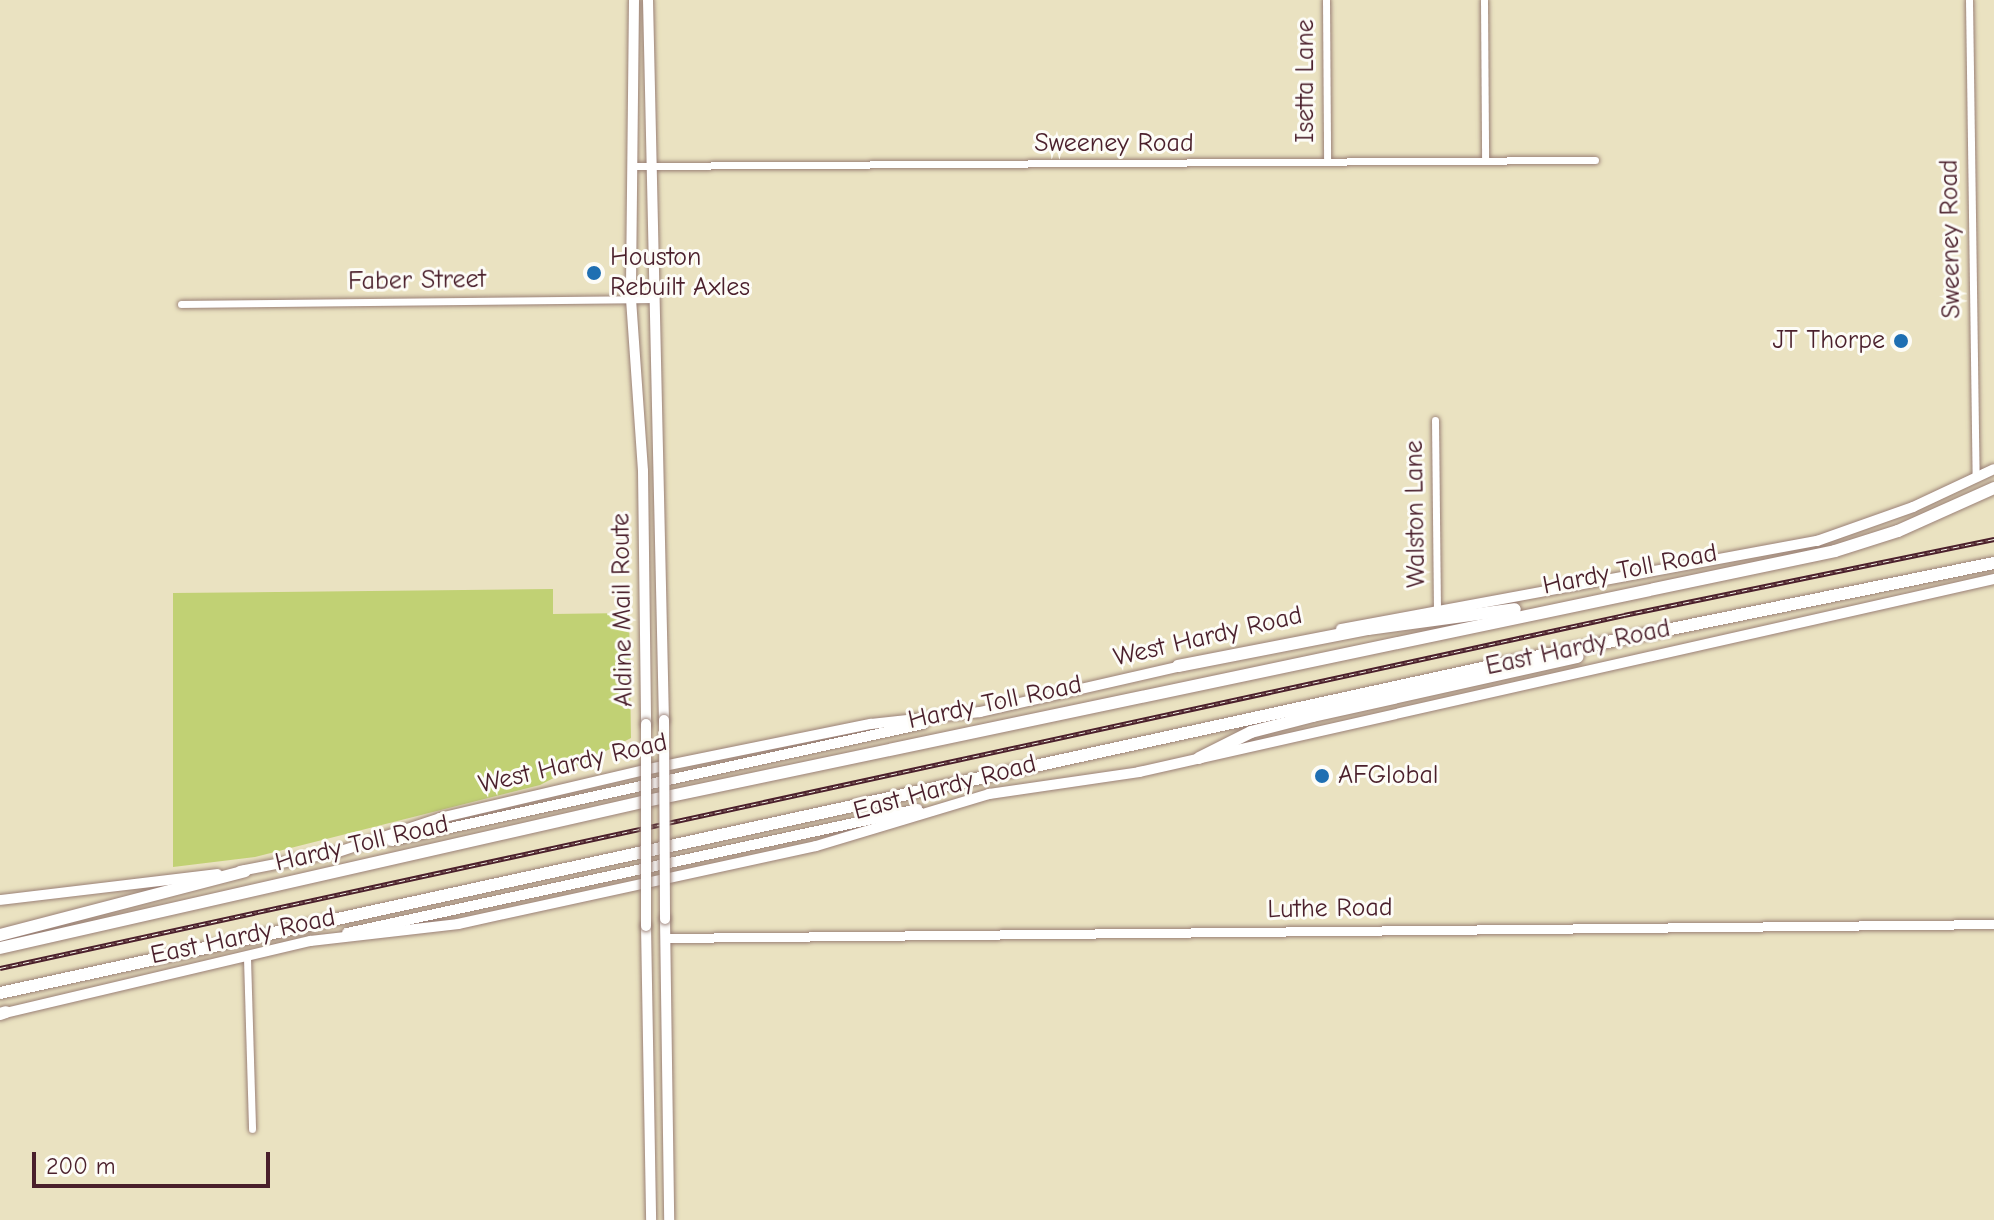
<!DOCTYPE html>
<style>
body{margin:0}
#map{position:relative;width:1994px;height:1220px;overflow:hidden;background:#eae2c1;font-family:"Comic Neue",sans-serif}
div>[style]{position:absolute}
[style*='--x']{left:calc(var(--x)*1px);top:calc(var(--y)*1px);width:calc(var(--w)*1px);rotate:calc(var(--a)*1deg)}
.green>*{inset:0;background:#c1d174}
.roads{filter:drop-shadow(0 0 2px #9a8076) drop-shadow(0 0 2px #9a8076)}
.minor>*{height:7px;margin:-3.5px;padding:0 3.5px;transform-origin:3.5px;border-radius:3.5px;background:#fff}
.tertiary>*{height:9px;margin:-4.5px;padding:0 4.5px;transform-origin:4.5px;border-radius:4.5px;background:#fff}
.secondary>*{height:10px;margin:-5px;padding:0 5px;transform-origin:5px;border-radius:5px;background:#fff}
.motorway>*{height:12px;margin:-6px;padding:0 6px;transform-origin:6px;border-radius:6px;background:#fff}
.rail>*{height:5px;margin-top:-2.5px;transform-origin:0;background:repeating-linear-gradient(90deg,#fdfcf7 0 6px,#4a1f2b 0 12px);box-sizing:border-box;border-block:2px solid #4a1f2b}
.bridges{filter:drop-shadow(0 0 2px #9a8076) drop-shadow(0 0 2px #9a8076)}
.secondary-bridge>*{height:10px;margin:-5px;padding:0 5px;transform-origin:5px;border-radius:5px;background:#fff}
.dots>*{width:22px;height:22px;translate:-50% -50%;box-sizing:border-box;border:4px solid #fdfcf7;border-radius:50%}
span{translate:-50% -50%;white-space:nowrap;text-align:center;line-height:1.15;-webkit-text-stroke:6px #fdfcf7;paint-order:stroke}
.street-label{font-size:26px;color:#4a1f2b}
.poi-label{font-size:26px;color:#4a1f2b}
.left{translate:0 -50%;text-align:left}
.right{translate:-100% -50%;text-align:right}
.scale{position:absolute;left:32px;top:1152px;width:238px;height:36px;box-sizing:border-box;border:4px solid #4a1f2b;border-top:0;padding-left:10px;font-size:24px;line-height:28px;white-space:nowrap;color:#4a1f2b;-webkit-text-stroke:6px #fdfcf7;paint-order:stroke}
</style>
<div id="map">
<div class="green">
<i style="clip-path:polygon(553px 589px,553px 614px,629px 613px,631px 738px,540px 785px,255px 857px,173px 867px,173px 593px)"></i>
</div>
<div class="roads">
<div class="minor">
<i style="--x:1326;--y:0;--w:162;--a:89.6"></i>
<i style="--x:1484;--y:0;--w:161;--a:89.6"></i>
<i style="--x:1969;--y:0;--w:476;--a:89.2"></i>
<i style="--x:632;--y:166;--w:963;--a:-0.36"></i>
<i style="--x:181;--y:304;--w:473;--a:-0.6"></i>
<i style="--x:1435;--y:420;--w:187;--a:89.4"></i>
<i style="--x:247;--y:958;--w:171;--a:88.3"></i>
</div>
<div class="tertiary">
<i style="--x:666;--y:938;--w:1328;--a:-0.6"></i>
</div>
<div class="secondary">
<i style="--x:634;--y:0;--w:299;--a:90.6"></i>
<i style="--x:631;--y:299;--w:172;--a:86"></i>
<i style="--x:643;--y:471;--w:253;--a:89.3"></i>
<i style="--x:648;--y:0;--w:720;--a:88.73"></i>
<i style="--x:1341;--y:629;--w:484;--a:-10.5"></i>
<i style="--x:1817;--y:541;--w:102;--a:-19.5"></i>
<i style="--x:1913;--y:507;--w:89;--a:-25.1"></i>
<i style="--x:391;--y:841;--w:545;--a:-12.4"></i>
<i style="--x:240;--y:871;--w:100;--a:-11"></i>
<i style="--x:338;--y:852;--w:108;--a:-18.4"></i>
<i style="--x:440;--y:818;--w:210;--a:-13.2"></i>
<i style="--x:644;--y:770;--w:232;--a:-11.5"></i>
<i style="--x:871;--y:724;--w:110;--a:-6.3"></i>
<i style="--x:980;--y:712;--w:210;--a:-12.9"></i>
<i style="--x:0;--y:900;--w:219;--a:-6.8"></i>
<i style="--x:665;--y:919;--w:301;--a:89.2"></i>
<i style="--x:646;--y:926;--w:294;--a:89"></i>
<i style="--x:347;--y:933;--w:584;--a:-12.25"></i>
<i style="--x:1;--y:1014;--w:318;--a:-13.3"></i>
<i style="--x:311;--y:941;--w:148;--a:-6.6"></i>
<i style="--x:458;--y:924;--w:366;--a:-12.3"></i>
<i style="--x:816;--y:846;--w:181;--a:-16.7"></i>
<i style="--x:989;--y:794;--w:152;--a:-8.3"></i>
<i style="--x:1139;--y:772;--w:877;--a:-12.72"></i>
</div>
<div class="motorway">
<i style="--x:1178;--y:666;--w:194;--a:-11"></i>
<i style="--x:1368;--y:629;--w:148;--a:-7.7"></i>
<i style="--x:1199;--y:758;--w:58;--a:-26.6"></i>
<i style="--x:1251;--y:732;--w:64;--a:-14.5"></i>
<i style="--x:1313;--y:716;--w:271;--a:-12.6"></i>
<i style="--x:0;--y:935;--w:253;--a:-14.6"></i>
<i style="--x:0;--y:948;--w:658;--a:-12.81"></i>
<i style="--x:642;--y:802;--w:1219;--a:-11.88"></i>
<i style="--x:1835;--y:551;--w:66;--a:-17.6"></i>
<i style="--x:1898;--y:531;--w:105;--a:-24.1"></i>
<i style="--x:0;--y:993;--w:1536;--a:-12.37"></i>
<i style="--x:1500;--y:664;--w:504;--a:-11.56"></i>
<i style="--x:0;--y:1014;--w:6;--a:-18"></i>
</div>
</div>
<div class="rail">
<i style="--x:0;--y:968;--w:1662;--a:-12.26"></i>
<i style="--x:1624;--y:615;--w:378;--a:-11.6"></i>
</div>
<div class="bridges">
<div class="secondary-bridge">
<i style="--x:664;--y:720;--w:199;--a:89.7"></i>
<i style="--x:646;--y:926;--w:202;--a:-90"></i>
</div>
</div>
<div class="dots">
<i style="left:594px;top:273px;background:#1f6fb2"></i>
<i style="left:1901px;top:341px;background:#1f6fb2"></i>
<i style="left:1322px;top:776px;background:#1f6fb2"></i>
</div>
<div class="street-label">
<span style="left:1306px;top:81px;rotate:-90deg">Isetta Lane</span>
<span style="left:1114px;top:144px">Sweeney Road</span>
<span style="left:1951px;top:239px;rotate:-91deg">Sweeney Road</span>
<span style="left:417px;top:281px;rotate:-1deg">Faber Street</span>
<span style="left:1416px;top:514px;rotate:-91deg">Walston Lane</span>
<span style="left:1630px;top:570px;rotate:-11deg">Hardy Toll Road</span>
<span style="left:623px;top:610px;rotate:-91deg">Aldine Mail Route</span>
<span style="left:1208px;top:637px;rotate:-13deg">West Hardy Road</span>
<span style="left:1578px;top:648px;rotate:-12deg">East Hardy Road</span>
<span style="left:995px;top:703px;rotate:-12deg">Hardy Toll Road</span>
<span style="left:573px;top:764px;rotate:-13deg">West Hardy Road</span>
<span style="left:945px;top:788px;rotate:-15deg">East Hardy Road</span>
<span style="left:362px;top:844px;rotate:-13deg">Hardy Toll Road</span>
<span style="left:1330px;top:909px;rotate:-1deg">Luthe Road</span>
<span style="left:243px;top:937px;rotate:-12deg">East Hardy Road</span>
</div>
<div class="poi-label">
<span class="left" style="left:610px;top:273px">Houston<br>Rebuilt Axles</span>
<span class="right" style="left:1885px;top:341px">JT Thorpe</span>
<span class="left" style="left:1338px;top:776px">AFGlobal</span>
</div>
<div class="scale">200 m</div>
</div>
